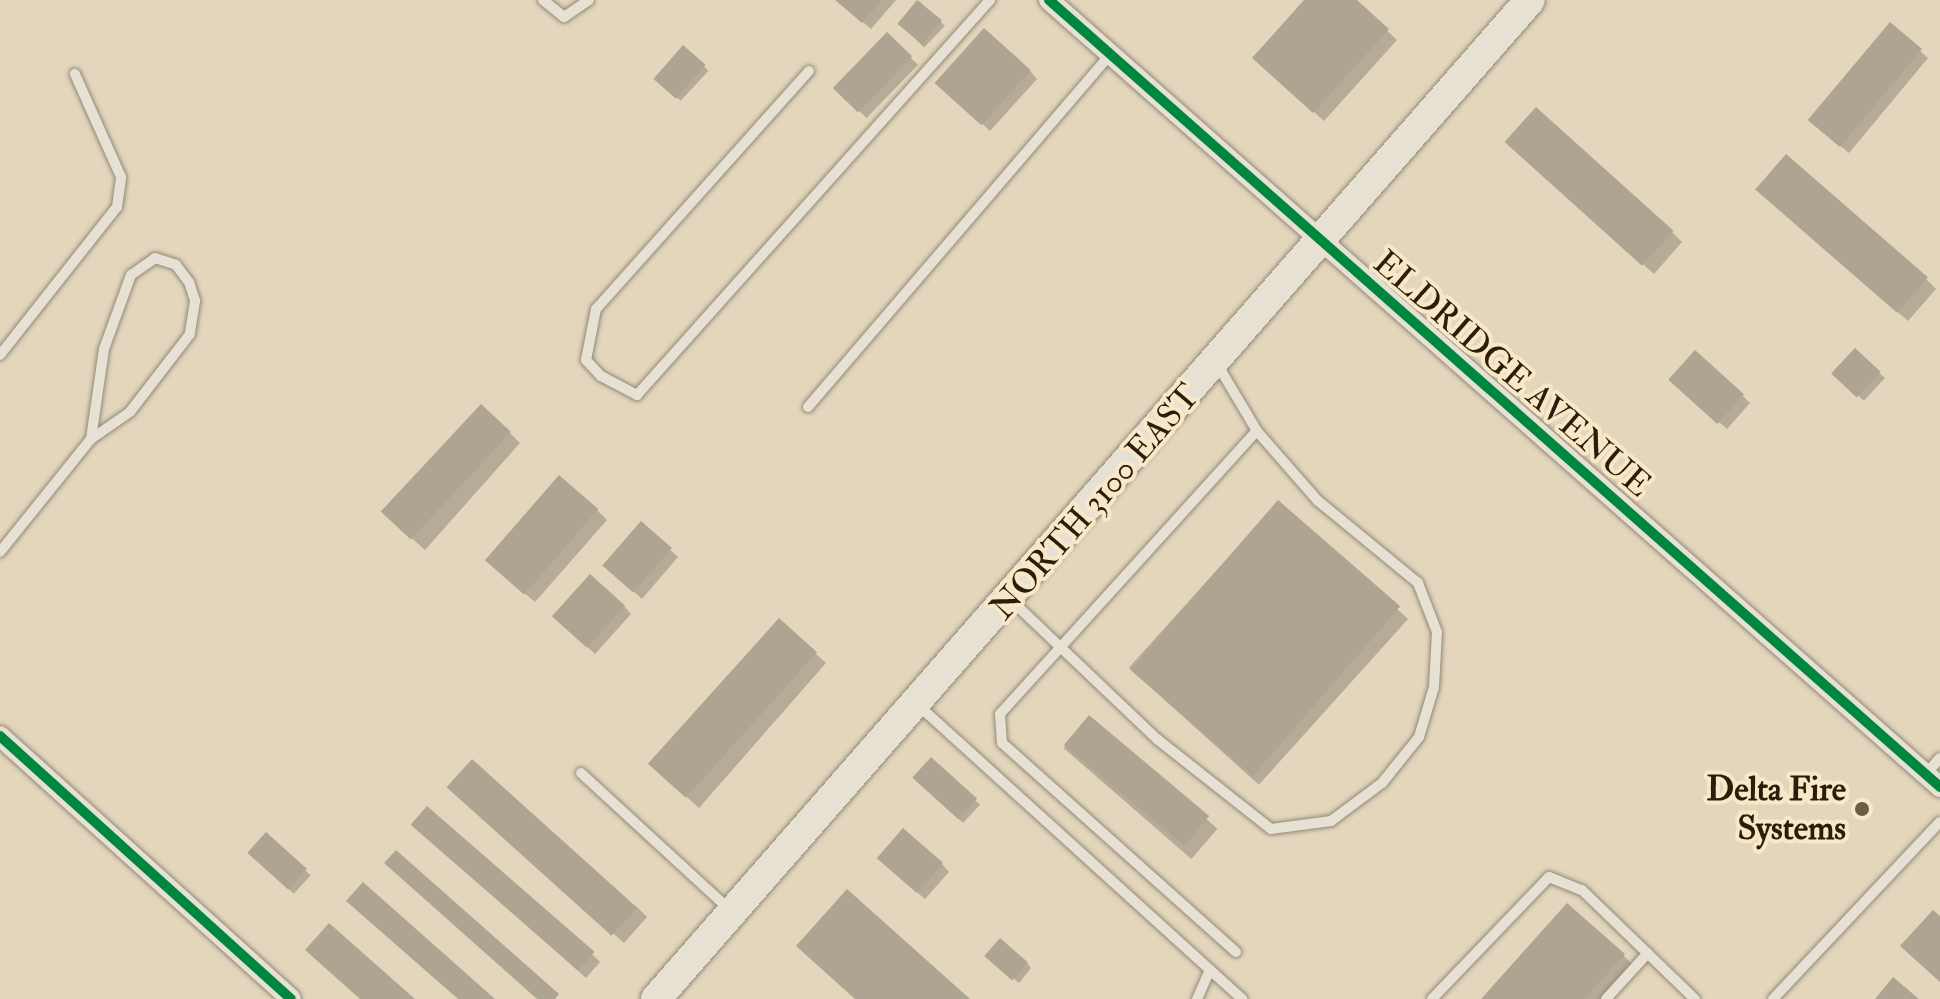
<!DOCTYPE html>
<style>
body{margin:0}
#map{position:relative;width:1940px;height:999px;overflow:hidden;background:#e3d6bc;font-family:"IM FELL Double Pica",serif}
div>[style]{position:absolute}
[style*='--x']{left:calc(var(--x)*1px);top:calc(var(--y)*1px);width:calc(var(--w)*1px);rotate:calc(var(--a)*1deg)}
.shadow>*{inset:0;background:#0003;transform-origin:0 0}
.building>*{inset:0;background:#aea492;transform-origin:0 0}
.roads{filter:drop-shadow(0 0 2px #928978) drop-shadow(0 0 2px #928978)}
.lane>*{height:10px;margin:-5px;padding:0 5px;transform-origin:5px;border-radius:5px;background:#e7e1d4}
.street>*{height:20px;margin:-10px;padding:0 10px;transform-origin:10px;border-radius:10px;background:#e7e1d4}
.secondary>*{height:30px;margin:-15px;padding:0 15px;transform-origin:15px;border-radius:15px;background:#e7e1d4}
.cycleway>*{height:10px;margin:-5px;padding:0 5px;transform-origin:5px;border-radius:5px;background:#00873e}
.dots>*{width:22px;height:22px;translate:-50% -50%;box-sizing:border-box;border:4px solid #f8e8c8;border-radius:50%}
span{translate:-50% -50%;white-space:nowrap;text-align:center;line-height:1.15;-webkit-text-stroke:8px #f8e8c8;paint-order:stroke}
.street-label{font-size:34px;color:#2b1c0c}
.poi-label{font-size:34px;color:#2b1c0c;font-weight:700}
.right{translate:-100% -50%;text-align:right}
</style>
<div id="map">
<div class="shadow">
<i style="clip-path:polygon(837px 0,896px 0,871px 29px)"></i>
<i style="clip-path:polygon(1307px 0,1354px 0,1397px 40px,1324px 121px,1265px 68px)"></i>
<i style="left:919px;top:1px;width:36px;height:30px;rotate:44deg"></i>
<i style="clip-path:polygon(1891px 25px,1928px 58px,1849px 153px,1818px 127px)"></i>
<i style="left:887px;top:35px;width:43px;height:74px;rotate:44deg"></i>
<i style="left:683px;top:47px;width:35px;height:41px;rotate:43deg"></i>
<i style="clip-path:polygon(1030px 71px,1037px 79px,990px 131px,945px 90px)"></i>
<i style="clip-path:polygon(1518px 152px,1672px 232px,1682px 242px,1654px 274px)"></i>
<i style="clip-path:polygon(1768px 199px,1926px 279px,1936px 289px,1908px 321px)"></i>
<i style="left:1855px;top:350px;width:41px;height:31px;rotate:43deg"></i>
<i style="clip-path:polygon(1679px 387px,1743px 396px,1750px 403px,1727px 429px)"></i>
<i style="clip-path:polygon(510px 433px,520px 443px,425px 550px,396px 524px)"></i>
<i style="left:1278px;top:502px;width:175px;height:223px;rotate:42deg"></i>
<i style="clip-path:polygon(597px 510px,607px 520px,535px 602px,498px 570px)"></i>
<i style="clip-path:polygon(642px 524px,678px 557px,642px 599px,613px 573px)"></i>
<i style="clip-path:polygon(624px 606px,631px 614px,595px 654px,562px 624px)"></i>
<i style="clip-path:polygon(779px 621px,826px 663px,699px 808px,662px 775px)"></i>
<i style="left:1090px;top:718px;width:169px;height:40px;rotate:41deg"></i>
<i style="left:931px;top:759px;width:67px;height:25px;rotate:43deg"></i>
<i style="clip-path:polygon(460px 798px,637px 907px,647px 917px,624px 943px)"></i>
<i style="clip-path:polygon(421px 832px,593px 955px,600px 962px,586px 978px)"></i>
<i style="left:266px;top:835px;width:60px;height:25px;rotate:42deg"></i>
<i style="clip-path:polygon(942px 864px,949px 872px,925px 899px,887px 866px)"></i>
<i style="clip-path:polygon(1623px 955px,1633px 965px,1603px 999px,1484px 999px)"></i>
<i style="clip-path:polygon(992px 961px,1027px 963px,1031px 968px,1019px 983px)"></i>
</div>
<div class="building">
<i style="clip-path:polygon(835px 0,882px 0,862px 23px)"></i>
<i style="left:917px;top:0;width:32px;height:31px;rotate:39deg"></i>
<i style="clip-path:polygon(1304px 0,1357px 0,1389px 29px,1313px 113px,1252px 58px)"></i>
<i style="left:1890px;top:22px;width:42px;height:128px;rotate:40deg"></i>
<i style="left:984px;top:28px;width:63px;height:74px;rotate:42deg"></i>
<i style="left:887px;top:32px;width:35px;height:78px;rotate:44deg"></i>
<i style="left:683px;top:45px;width:30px;height:45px;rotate:41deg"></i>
<i style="left:1536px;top:107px;width:185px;height:47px;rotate:42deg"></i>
<i style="left:1786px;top:154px;width:188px;height:47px;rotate:41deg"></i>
<i style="left:1855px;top:348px;width:35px;height:35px;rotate:43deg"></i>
<i style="left:1695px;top:350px;width:66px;height:40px;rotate:42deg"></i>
<i style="left:481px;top:404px;width:41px;height:147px;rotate:43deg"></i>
<i style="left:559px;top:475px;width:52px;height:113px;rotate:41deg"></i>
<i style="left:1278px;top:500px;width:162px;height:225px;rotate:41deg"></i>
<i style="left:641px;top:521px;width:41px;height:59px;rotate:41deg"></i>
<i style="left:590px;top:574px;width:47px;height:57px;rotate:42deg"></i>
<i style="left:779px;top:618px;width:51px;height:196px;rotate:42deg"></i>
<i style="left:1089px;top:715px;width:157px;height:39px;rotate:40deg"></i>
<i style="left:931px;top:757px;width:62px;height:28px;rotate:42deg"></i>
<i style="left:472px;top:759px;width:222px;height:38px;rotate:42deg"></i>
<i style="left:427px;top:806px;width:222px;height:25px;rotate:41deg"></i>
<i style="left:903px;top:828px;width:53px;height:40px;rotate:41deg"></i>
<i style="left:266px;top:832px;width:55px;height:28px;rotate:42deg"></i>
<i style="clip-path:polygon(396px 850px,559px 994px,555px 999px,537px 999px,384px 863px)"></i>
<i style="clip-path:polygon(363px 882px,495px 999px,458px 999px,346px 901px)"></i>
<i style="clip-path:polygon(847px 889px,970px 999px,855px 999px,796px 946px)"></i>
<i style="clip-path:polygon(1567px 903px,1625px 954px,1584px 999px,1481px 999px)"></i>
<i style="clip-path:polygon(1933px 910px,1940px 916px,1940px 982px,1900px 946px)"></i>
<i style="clip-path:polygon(329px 923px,415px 999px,360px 999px,305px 950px)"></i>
<i style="left:1000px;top:938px;width:37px;height:24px;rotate:41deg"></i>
<i style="clip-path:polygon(1893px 977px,1919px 999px,1875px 999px)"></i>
</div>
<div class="roads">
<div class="lane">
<i style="--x:543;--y:0;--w:27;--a:39"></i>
<i style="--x:564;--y:17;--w:30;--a:-34"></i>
<i style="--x:809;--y:71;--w:319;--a:131.8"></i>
<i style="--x:596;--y:309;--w:52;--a:101.1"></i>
<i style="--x:586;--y:360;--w:22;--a:47"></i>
<i style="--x:601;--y:376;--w:41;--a:27.8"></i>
<i style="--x:637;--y:395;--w:530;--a:-48.21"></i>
<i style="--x:155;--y:258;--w:22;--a:18"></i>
<i style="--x:176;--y:265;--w:21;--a:53"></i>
<i style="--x:189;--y:282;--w:20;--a:72"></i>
<i style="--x:195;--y:301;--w:33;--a:99"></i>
<i style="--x:190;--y:334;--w:98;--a:127.6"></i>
<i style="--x:130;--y:412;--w:47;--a:145.3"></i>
<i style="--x:91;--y:439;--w:91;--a:-81.8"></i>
<i style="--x:104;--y:349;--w:79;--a:-70"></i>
<i style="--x:131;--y:275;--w:29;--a:-35"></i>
<i style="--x:0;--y:355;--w:189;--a:-51.7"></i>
<i style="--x:117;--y:207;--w:30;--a:-82"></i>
<i style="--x:121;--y:177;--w:113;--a:-114.1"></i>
<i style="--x:808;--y:407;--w:462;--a:-49.4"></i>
<i style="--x:0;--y:552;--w:145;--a:-51.2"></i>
<i style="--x:1011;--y:600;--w:202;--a:43.6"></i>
<i style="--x:1157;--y:739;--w:145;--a:38.3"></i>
<i style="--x:1271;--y:829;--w:61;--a:-7.6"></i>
<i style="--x:1331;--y:821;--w:64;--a:-36.7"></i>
<i style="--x:1382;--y:783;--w:59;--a:-51.2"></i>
<i style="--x:1419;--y:737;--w:52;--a:-73.3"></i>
<i style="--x:1434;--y:687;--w:55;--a:-86.9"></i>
<i style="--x:1437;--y:632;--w:53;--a:-111.2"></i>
<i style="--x:1418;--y:583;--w:129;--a:-140.6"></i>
<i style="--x:1318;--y:501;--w:93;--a:-131.1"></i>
<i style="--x:1257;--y:431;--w:78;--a:-120.8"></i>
<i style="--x:918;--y:705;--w:438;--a:42.2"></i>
<i style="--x:581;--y:773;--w:202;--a:42.6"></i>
<i style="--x:1926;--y:774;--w:21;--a:-49"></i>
<i style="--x:1236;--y:952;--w:314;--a:-138.2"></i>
<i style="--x:1002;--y:743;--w:29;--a:-94"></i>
<i style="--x:1000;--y:714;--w:382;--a:-47.8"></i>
<i style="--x:1197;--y:999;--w:32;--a:-66"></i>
<i style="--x:1432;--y:999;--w:169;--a:-46.2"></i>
<i style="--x:1549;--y:877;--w:35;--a:22"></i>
<i style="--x:1582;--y:890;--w:157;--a:44"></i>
<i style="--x:1606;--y:999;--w:62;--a:-47.6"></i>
<i style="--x:1773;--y:999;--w:243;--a:-46.7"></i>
</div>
<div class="street">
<i style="--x:1049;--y:0;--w:1189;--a:41.45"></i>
<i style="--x:0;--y:736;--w:392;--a:42.1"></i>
</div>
<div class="secondary">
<i style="--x:656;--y:999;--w:1327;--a:-48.82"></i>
</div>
</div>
<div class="cycleway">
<i style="--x:1049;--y:0;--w:1189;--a:41.45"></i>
<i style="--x:0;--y:736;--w:392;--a:42.1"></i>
</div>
<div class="dots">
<i style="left:1862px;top:809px;background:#6b5d4a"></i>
</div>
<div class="street-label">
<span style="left:1512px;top:374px;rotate:41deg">ELDRIDGE AVENUE</span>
<span style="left:1095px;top:502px;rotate:-49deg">NORTH 3100 EAST</span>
</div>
<div class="poi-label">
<span class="right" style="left:1846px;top:809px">Delta Fire<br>Systems</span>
</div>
</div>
